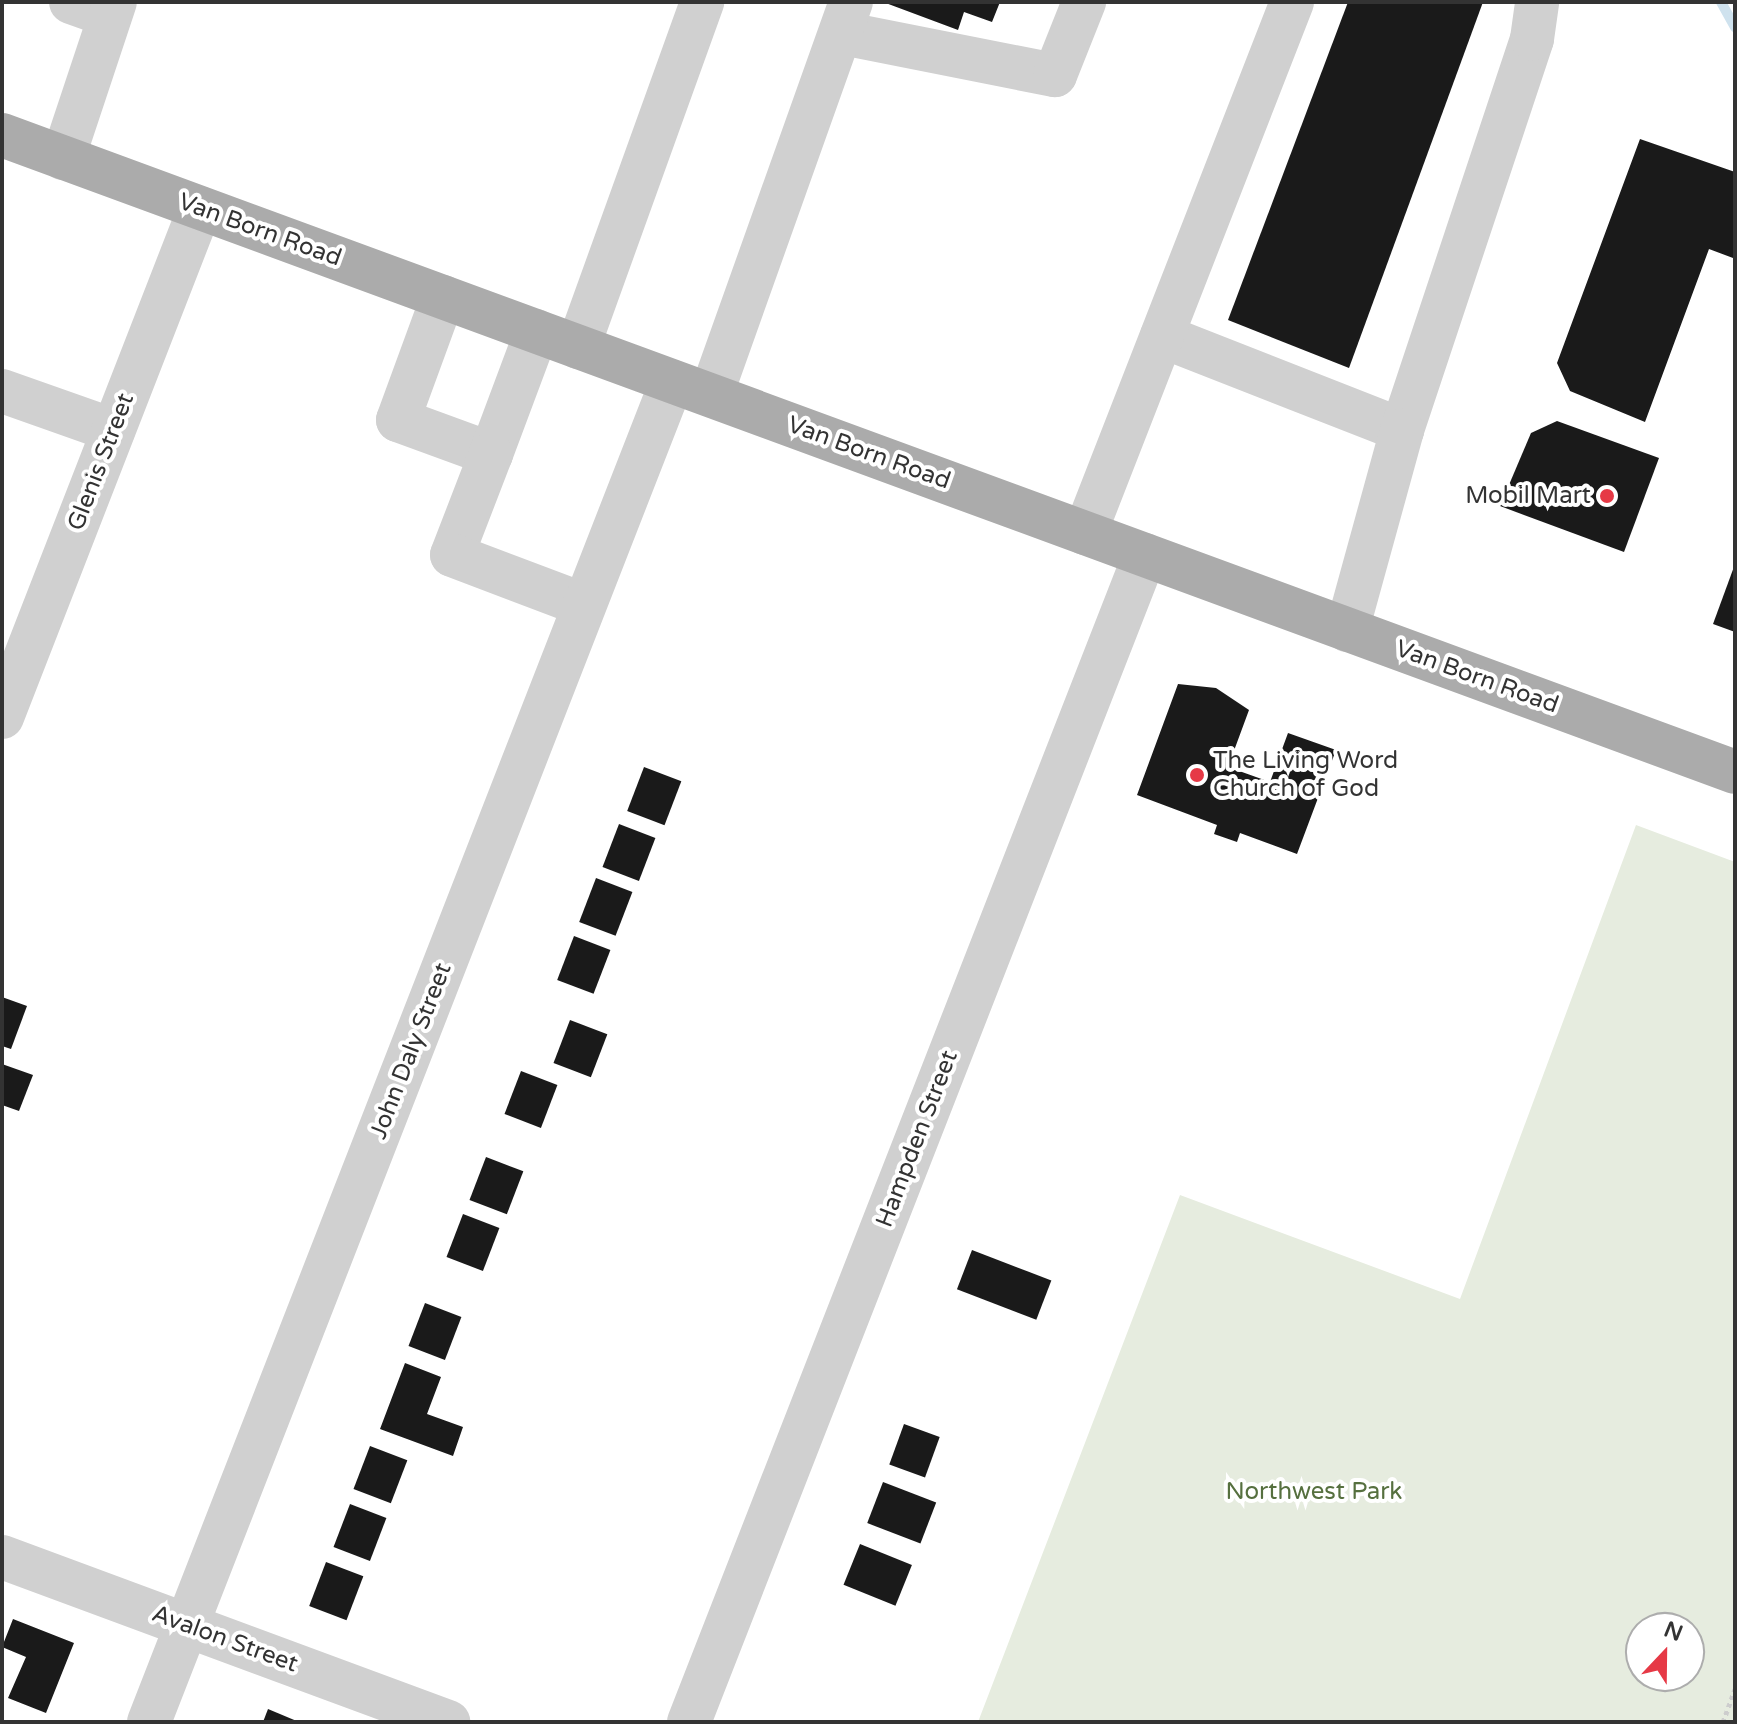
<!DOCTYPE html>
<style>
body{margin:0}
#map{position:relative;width:1737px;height:1724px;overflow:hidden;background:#fff;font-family:"Varela Round",sans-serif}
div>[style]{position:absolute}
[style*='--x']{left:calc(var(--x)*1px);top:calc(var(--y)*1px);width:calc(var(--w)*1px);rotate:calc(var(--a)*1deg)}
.green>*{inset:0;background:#e6ecdf}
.stream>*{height:10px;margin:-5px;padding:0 5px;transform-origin:5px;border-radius:5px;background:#cfe2ee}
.building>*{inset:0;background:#1a1a1a;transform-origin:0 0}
.path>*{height:5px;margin-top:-2.5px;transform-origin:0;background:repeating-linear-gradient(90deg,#cdcdcd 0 4px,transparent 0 8px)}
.minor>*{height:44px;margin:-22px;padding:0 22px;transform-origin:22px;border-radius:22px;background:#d0d0d0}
.major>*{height:44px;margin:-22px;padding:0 22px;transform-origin:22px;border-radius:22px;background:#ababab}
.dots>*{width:22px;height:22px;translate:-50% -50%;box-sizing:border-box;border:4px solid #fff;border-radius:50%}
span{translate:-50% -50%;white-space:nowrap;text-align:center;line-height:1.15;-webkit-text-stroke:8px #fff;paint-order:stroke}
.street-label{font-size:24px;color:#333}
.poi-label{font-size:24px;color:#333}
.right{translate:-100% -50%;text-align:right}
.left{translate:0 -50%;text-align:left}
.park-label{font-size:24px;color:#56703f}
.frame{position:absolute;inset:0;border:4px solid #333;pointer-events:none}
.north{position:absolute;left:1625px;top:1612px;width:80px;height:80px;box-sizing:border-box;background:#fff;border:2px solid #adadad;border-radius:50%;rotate:22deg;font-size:22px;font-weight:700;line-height:32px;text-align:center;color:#333}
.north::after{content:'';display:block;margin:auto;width:28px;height:36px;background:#e63946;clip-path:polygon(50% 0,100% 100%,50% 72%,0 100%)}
</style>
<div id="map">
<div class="green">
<i style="clip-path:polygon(evenodd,1636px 825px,1735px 862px,1735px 1722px,978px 1722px,1180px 1195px,1460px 1299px,1636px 825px,1641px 1628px,1689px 1628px,1689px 1676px,1641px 1676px,1641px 1628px)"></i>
</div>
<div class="stream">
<i style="--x:1721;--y:2;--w:29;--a:61"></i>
</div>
<div class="building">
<i style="clip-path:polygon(883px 2px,1000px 2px,992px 22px,964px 12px,958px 30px)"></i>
<i style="clip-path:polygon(1348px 2px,1483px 2px,1349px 368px,1228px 320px)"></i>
<i style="clip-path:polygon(1640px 139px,1735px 172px,1735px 252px,1733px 258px,1709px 249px,1645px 422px,1570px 391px,1557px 363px)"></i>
<i style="clip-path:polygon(1557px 421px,1659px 458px,1624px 552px,1500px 506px,1531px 433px)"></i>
<i style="clip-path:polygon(1735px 564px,1735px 632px,1713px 624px)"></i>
<i style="clip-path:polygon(1178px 684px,1216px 688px,1249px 710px,1228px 767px,1270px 782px,1288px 733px,1336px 750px,1297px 854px,1240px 833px,1237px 842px,1214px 834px,1217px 825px,1137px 795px)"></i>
<i style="left:644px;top:767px;width:40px;height:47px;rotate:21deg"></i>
<i style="left:619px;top:824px;width:39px;height:46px;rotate:21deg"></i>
<i style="left:596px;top:878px;width:39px;height:47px;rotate:21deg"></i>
<i style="left:574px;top:936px;width:39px;height:47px;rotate:21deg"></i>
<i style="clip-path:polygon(2px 997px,27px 1006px,11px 1049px,2px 1046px)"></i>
<i style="left:570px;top:1020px;width:40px;height:46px;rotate:21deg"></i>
<i style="clip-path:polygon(2px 1064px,33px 1075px,19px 1111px,2px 1105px)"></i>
<i style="left:521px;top:1071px;width:39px;height:46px;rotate:21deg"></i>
<i style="left:486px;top:1157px;width:40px;height:46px;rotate:21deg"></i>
<i style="left:463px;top:1214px;width:39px;height:46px;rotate:21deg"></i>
<i style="left:972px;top:1250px;width:85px;height:42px;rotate:21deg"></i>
<i style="left:425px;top:1303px;width:39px;height:46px;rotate:21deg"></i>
<i style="clip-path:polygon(405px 1363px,441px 1377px,427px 1414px,463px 1427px,453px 1456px,380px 1429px)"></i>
<i style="left:904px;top:1424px;width:38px;height:43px;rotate:20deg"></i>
<i style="left:370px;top:1446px;width:40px;height:46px;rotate:21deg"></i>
<i style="left:883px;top:1482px;width:57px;height:44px;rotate:21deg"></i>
<i style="left:350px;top:1504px;width:39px;height:46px;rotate:21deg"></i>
<i style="left:860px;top:1544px;width:56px;height:44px;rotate:22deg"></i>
<i style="left:326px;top:1562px;width:40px;height:47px;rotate:21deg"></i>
<i style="clip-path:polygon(13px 1619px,74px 1643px,46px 1713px,8px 1698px,26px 1657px,2px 1647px)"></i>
<i style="clip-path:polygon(268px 1709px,299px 1722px,263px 1722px)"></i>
</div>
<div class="path">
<i style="--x:1723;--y:1722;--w:35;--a:-70"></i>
</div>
<div class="minor">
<i style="--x:71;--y:2;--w:41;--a:19.7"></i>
<i style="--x:842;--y:33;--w:217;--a:11.2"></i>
<i style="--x:1055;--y:75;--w:79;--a:-68.3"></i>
<i style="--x:63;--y:158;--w:164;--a:-71.6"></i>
<i style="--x:443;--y:297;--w:131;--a:110.1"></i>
<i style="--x:398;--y:420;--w:99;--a:20.1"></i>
<i style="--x:491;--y:454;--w:131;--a:-69.5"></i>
<i style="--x:1162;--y:336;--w:258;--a:21.4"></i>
<i style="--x:1402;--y:430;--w:412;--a:-71.6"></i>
<i style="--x:1532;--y:39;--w:37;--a:-82"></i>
<i style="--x:578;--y:347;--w:367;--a:-70.2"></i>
<i style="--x:2;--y:391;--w:118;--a:19.4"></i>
<i style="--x:711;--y:395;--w:417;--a:-70.4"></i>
<i style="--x:491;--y:454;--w:108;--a:111.1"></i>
<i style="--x:452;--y:555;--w:141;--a:20.7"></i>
<i style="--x:1085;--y:533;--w:570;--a:-68.7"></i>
<i style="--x:1347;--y:630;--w:207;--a:-74.6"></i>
<i style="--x:2;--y:717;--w:546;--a:-68.74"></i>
<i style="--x:2;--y:1557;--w:476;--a:20.3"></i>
<i style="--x:149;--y:1722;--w:1439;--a:-68.69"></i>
<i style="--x:689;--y:1722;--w:1253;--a:-68.66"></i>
</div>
<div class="major">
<i style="--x:2;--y:135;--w:1846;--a:20.18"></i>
</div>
<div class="dots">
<i style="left:1607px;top:496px;background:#e63946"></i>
<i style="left:1197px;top:775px;background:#e63946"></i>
</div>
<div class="street-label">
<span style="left:260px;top:230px;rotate:20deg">Van Born Road</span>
<span style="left:869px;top:453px;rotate:20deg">Van Born Road</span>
<span style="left:101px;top:462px;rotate:-69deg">Glenis Street</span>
<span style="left:1477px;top:677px;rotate:20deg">Van Born Road</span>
<span style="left:411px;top:1051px;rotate:-69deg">John Daly Street</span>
<span style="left:917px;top:1139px;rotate:-69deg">Hampden Street</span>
<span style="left:225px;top:1639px;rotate:20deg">Avalon Street</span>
</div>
<div class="poi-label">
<span class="right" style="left:1591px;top:496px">Mobil Mart</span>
<span class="left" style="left:1213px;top:775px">The Living Word<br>Church of God</span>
</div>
<div class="park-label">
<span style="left:1314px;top:1492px">Northwest Park</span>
</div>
<div class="frame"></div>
<div class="north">N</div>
</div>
